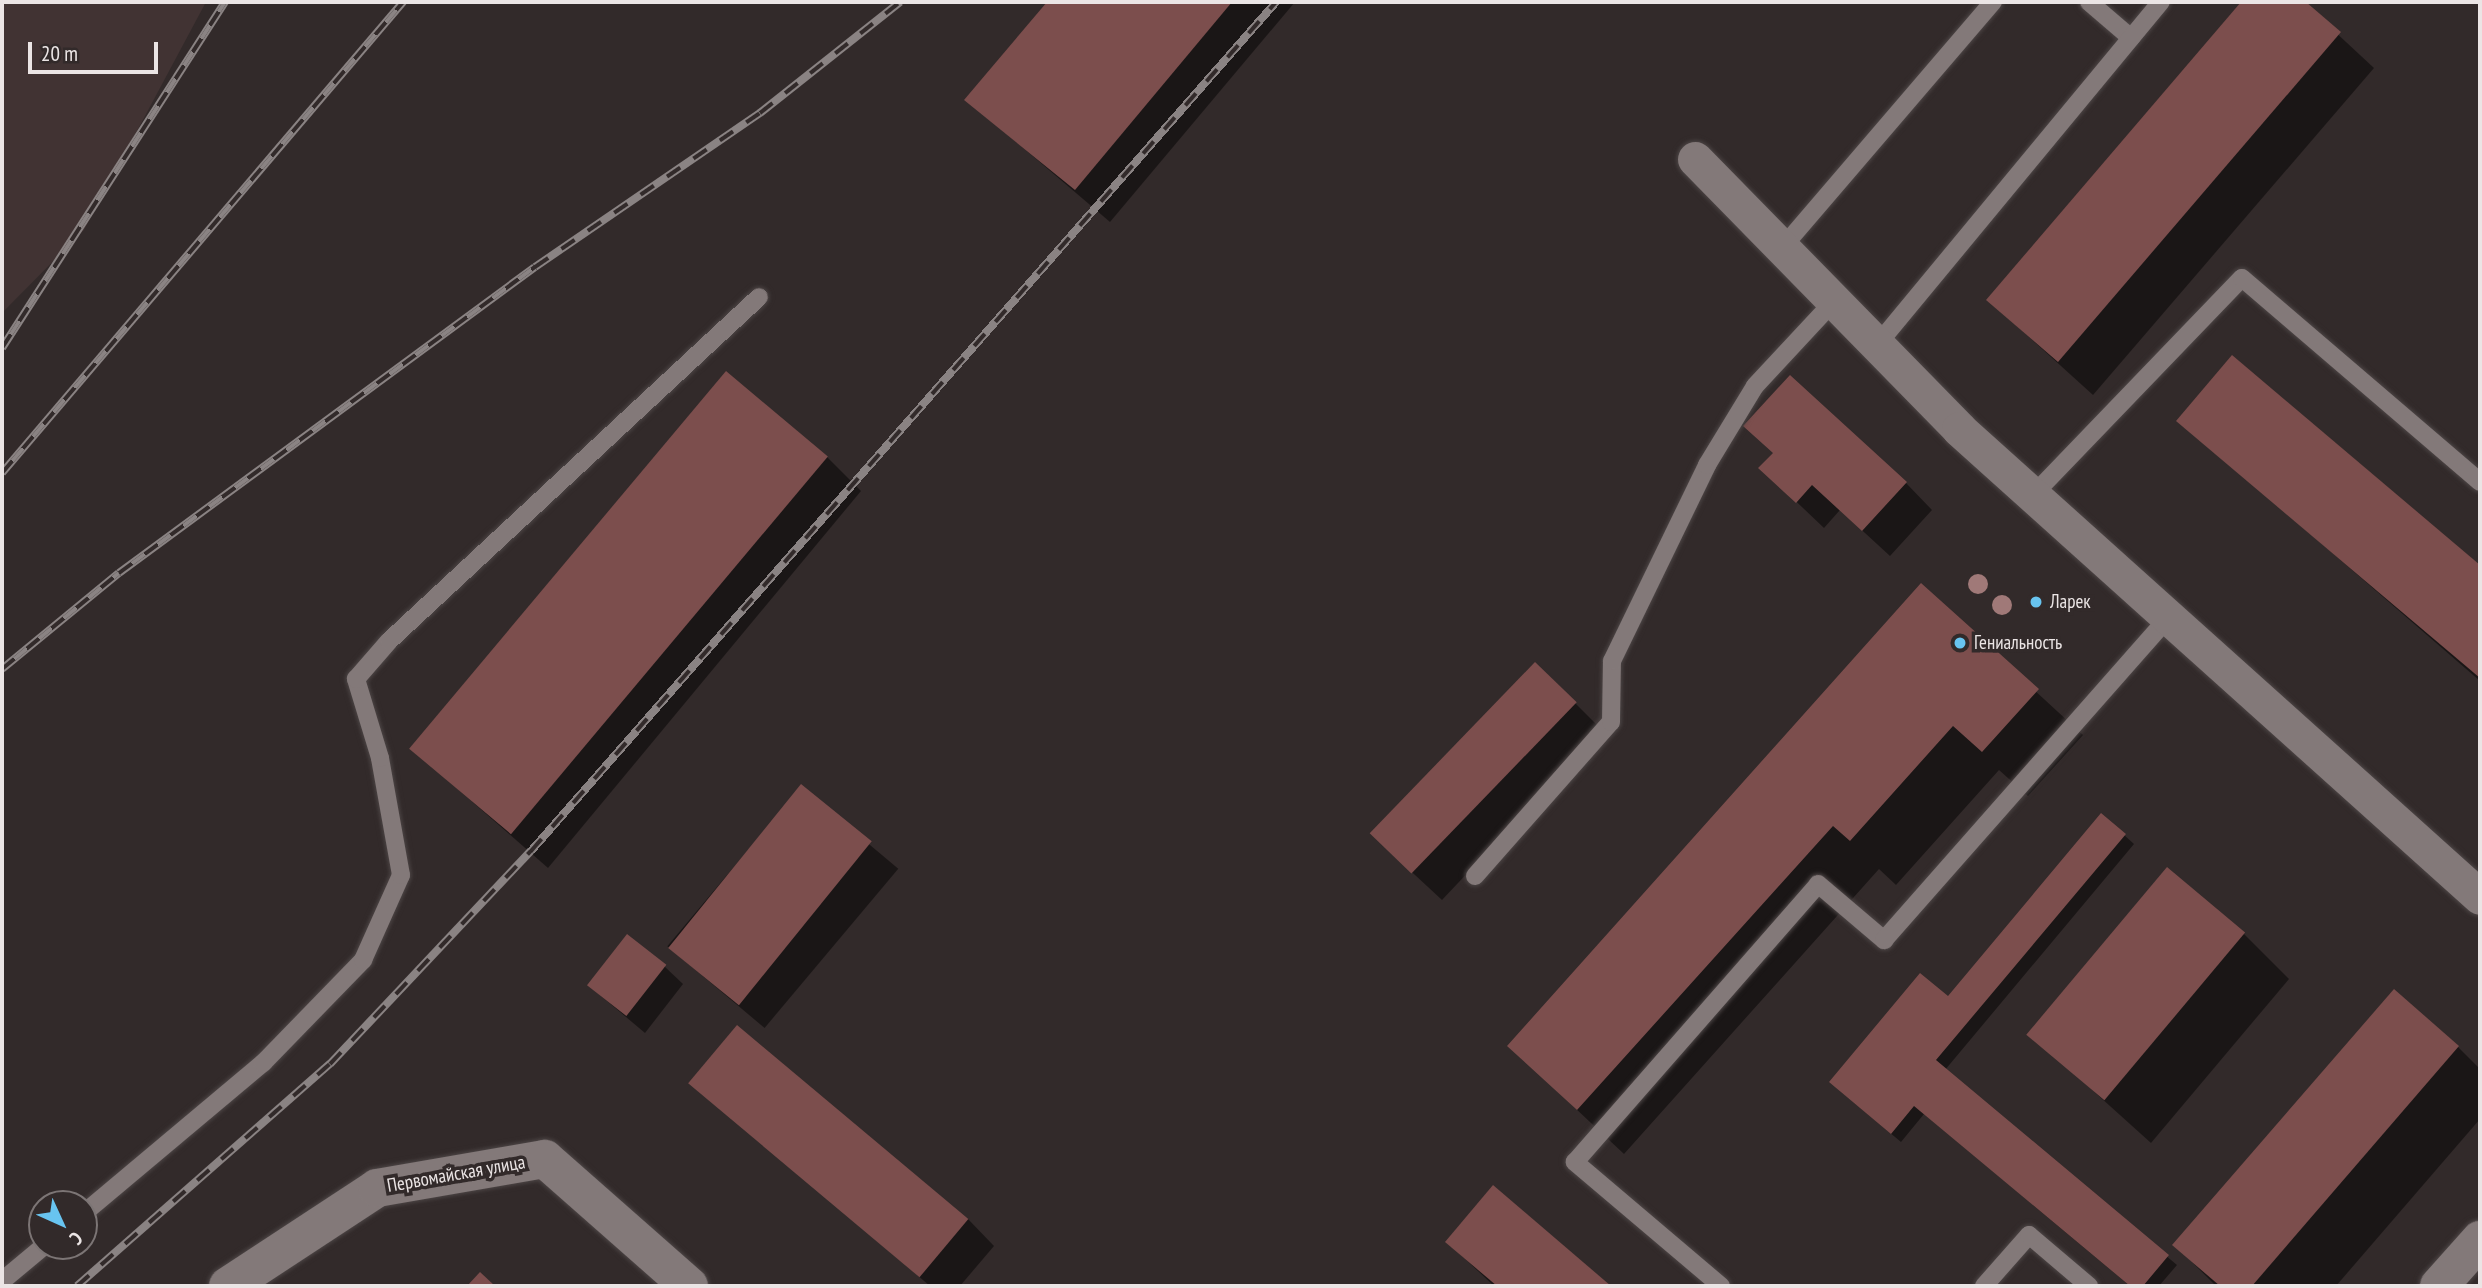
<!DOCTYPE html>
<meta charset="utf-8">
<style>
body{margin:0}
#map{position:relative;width:2482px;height:1288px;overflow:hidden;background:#322a2a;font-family:"PT Sans Narrow",sans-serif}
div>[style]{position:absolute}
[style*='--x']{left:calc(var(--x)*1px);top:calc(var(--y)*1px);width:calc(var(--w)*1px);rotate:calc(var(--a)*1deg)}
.built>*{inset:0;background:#413333}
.shadow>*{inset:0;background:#0007;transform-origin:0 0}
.building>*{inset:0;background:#7c4e4d;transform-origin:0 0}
.roads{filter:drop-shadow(0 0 2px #4c4545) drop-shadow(0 0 2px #4c4545)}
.service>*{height:18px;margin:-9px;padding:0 9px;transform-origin:9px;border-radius:9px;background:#837979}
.minor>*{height:35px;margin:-17.5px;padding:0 17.5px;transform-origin:17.5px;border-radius:17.5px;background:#837979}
.tertiary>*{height:38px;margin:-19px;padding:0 19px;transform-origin:19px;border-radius:19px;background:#837979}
.rail>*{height:8px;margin-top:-4px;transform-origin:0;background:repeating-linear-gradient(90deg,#322a2a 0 16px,#8a8383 0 32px);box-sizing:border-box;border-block:2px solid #8a8383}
.trees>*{width:20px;height:20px;margin:-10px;border-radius:50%;background:#a07978}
.dots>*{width:19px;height:19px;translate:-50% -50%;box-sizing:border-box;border:4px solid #322a2a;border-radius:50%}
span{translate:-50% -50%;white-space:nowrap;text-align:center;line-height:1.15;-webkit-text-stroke:7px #322a2a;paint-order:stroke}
.poi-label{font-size:19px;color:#ebe5e5}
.left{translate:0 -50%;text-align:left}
.street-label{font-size:19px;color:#ebe5e5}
.frame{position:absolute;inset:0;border:4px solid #ebe5e5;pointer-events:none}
.north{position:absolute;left:28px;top:1190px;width:70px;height:70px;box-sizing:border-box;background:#322a2a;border:2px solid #7c7575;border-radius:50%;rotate:135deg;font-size:19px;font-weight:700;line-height:28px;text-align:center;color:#ebe5e5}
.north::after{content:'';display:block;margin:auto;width:24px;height:32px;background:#68c4f0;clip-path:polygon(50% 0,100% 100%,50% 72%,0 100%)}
.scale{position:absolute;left:28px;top:42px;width:130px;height:32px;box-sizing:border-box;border:4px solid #ebe5e5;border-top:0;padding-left:9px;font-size:21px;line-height:24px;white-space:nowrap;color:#ebe5e5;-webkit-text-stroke:5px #322a2a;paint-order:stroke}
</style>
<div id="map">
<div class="built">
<i style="clip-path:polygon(2px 2px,206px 2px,84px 230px,2px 313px)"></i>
</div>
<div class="shadow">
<i style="clip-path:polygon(1049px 2px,1295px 2px,1110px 222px,967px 100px)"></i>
<i style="clip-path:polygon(2244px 2px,2303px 2px,2374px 68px,2093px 395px,1988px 300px)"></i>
<i style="clip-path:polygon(2232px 357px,2480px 567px,2480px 681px,2179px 420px)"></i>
<i style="clip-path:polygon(827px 457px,861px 491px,548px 868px,413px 750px)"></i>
<i style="clip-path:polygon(1761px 468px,1906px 483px,1932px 510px,1890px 556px,1840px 510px,1824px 528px)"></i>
<i style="clip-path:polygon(1921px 586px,2083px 735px,2028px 796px,1999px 770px,1896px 885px,1879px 869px,1624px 1154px,1509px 1046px)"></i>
<i style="clip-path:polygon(1575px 703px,1602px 730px,1442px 900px,1401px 862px)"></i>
<i style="left:801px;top:787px;width:127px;height:208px;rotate:40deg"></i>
<i style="clip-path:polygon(2102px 815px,2134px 844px,1945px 1070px,2177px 1265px,2159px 1286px,2130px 1286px,1924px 1114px,1901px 1142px,1840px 1091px,1948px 998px)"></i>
<i style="clip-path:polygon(2244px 934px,2289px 979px,2151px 1143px,2029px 1033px)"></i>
<i style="clip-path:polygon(664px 966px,683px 984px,645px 1033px,588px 985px)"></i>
<i style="clip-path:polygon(2458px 1047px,2480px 1069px,2480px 1119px,2336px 1286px,2216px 1286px,2175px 1245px)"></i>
<i style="clip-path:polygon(691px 1083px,968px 1219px,994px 1246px,960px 1286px,930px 1286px)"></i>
<i style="clip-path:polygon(1493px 1188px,1608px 1286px,1494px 1286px,1447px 1242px)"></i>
</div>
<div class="building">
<i style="clip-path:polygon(1047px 2px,1232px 2px,1075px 190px,964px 100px)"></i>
<i style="clip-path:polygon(2241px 2px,2306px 2px,2341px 32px,2058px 362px,1986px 300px)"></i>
<i style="clip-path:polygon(2232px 355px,2480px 565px,2480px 678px,2176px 421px)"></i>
<i style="left:726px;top:371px;width:133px;height:493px;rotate:40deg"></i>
<i style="clip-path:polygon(1790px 375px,1907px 482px,1862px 531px,1812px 485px,1796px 503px,1758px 468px,1773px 453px,1743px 426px)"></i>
<i style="clip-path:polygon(1921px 583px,2039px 689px,1982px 752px,1953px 726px,1850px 841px,1833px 826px,1577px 1110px,1507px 1046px)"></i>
<i style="left:1535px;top:662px;width:58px;height:238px;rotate:44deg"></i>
<i style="left:801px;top:784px;width:91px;height:211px;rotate:39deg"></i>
<i style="clip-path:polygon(2101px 813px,2126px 834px,1936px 1060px,2169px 1255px,2143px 1286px,2130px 1286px,1914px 1106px,1891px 1134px,1829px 1082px,1920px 973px,1948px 996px)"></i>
<i style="left:2167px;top:867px;width:102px;height:219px;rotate:40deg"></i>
<i style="left:627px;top:934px;width:50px;height:65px;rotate:38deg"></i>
<i style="clip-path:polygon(2394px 989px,2459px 1046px,2252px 1286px,2220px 1286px,2172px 1245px)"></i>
<i style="left:737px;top:1025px;width:302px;height:76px;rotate:40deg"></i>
<i style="clip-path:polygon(1493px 1185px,1611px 1286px,1497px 1286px,1445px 1242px)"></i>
<i style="clip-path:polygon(480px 1272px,495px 1286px,467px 1286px)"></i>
</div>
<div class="roads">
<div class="service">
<i style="--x:2089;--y:2;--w:55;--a:40.6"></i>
<i style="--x:1782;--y:248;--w:324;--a:-49.4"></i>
<i style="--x:1877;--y:345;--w:445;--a:-50.4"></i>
<i style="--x:2033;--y:495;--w:301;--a:-46.1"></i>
<i style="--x:2242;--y:278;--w:313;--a:40.6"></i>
<i style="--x:1475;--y:876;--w:205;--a:-48.6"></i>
<i style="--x:1611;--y:722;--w:61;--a:-89.1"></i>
<i style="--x:1612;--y:661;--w:218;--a:-64.1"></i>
<i style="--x:1707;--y:465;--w:92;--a:-58.7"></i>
<i style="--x:1755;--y:386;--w:116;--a:-47.1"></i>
<i style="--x:84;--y:1213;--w:234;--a:-40"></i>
<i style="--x:263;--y:1063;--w:144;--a:-45.8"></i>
<i style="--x:363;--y:960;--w:93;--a:-65.9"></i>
<i style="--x:401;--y:875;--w:119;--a:-100.2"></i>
<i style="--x:380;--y:758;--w:83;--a:-106.9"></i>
<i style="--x:356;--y:679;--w:50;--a:-49"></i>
<i style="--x:389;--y:641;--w:505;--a:-42.91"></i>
<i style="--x:2;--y:1281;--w:55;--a:-39.8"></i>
<i style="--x:1721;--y:1286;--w:192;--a:-139.7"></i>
<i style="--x:1575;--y:1162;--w:369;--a:-48.8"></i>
<i style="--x:1818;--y:884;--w:87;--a:40.3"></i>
<i style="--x:1884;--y:940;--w:431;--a:-48.6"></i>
<i style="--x:1984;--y:1286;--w:68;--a:-48.6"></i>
<i style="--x:2029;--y:1235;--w:79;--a:40.4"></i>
</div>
<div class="minor">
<i style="--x:1695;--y:159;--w:378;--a:45.6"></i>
<i style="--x:1959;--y:429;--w:700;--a:41.93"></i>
</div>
<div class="tertiary">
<i style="--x:228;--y:1286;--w:178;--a:-33.3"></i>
<i style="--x:377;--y:1188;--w:170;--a:-9.8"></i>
<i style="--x:545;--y:1159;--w:192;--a:41.4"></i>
<i style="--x:2439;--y:1286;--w:62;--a:-48.3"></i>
</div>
</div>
<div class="rail">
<i style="--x:2;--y:348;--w:412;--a:-57.2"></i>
<i style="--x:2;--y:473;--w:619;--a:-49.59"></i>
<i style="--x:2;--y:669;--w:151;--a:-39.4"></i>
<i style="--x:119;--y:573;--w:516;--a:-36.34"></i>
<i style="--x:535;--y:267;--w:273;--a:-34.4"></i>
<i style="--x:760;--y:113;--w:179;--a:-38.4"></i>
<i style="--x:77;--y:1286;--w:337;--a:-41.3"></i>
<i style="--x:330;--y:1064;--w:293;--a:-46.7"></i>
<i style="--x:531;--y:851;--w:1130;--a:-48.73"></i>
</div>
<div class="trees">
<i style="left:1978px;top:584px"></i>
<i style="left:2002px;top:605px"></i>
</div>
<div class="dots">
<i style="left:2036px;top:602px;background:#68c4f0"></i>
<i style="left:1960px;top:643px;background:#68c4f0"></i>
</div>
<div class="poi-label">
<span class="left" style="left:2050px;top:602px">Ларек</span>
<span class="left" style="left:1974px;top:643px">Гениальность</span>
</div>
<div class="street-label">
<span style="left:456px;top:1174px;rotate:-10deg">Первомайская улица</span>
</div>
<div class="frame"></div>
<div class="north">С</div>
<div class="scale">20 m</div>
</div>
